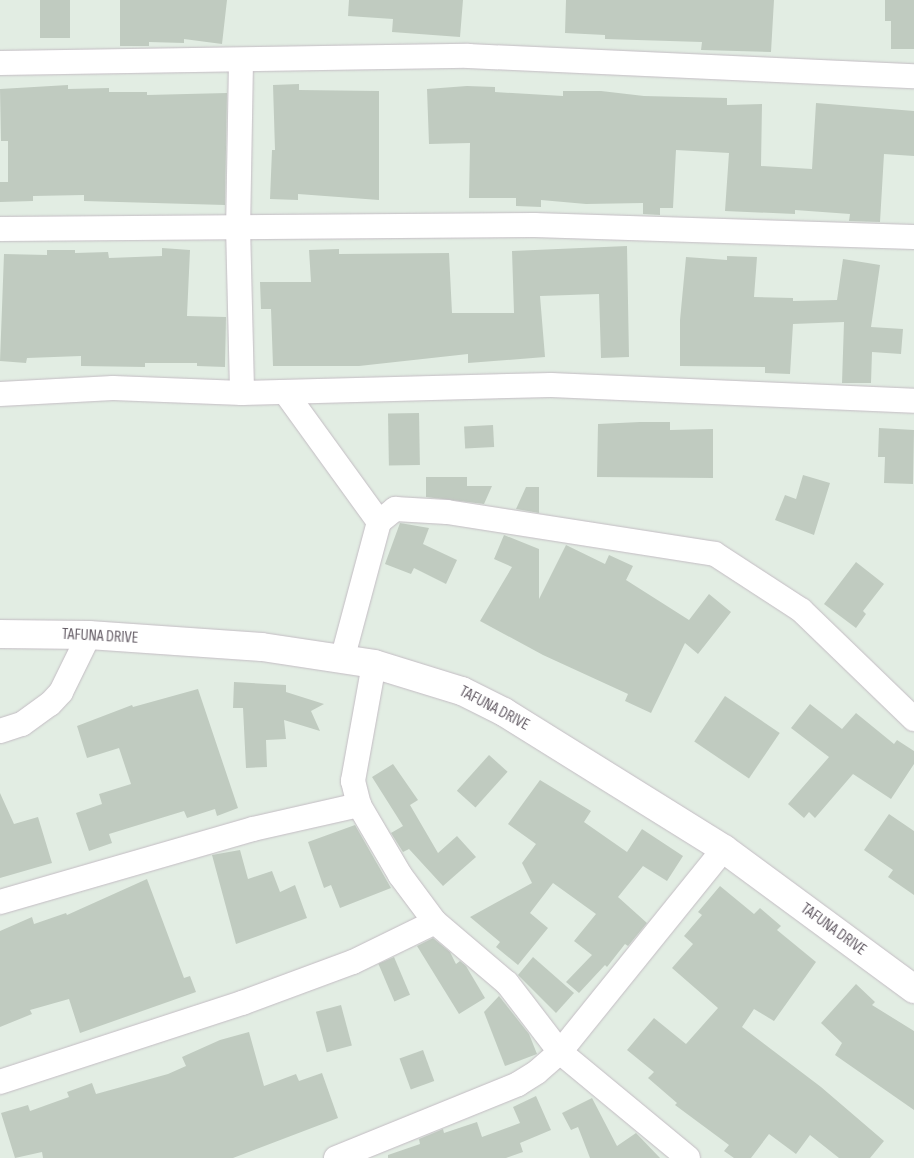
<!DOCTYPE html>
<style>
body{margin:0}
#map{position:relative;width:914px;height:1158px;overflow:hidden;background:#e2ede3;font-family:"Sofia Sans Condensed",sans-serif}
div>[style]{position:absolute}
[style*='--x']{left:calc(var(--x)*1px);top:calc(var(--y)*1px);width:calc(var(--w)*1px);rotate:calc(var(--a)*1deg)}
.building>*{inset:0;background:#c0cbc0;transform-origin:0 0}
.roads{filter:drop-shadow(0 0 1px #c3bcc3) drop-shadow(0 0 1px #c3bcc3)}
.minor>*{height:24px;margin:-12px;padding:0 12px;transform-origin:12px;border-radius:12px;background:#fff}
.secondary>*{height:28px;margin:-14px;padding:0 14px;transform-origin:14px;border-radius:14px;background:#fff}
span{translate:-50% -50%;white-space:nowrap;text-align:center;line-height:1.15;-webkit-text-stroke:4px #fff;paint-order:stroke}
.street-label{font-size:16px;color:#625a63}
</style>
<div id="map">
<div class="building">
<i style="left:40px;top:0;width:30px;height:38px"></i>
<i style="clip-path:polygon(120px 0,227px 0,222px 44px,184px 39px,184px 43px,149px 42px,149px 46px,120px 46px)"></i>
<i style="clip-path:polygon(349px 0,463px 0,460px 37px,392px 32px,393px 19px,348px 16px)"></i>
<i style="clip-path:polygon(566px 0,774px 0,771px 52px,701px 50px,702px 42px,605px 39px,605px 35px,565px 33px)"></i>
<i style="clip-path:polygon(885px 0,914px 0,914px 49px,891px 49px,891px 21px,885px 21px)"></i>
<i style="clip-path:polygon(299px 84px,299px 90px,379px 91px,379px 200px,298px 194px,298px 200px,270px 199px,272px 150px,275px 150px,273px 85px)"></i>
<i style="clip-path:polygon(68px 85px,68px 89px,109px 88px,109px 92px,147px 92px,147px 95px,227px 93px,225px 205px,84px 201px,84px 195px,33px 196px,33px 201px,0 202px,0 182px,8px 182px,8px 141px,1px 141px,0 89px)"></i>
<i style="clip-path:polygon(467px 86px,495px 87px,495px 92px,563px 96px,563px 91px,601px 91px,644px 96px,727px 98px,727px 105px,762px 104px,761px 166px,812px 169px,816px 103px,914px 111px,914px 156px,884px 154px,880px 222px,849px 221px,850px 214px,795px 210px,795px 214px,725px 211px,729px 153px,676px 150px,673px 208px,660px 208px,660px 215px,643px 214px,643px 203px,586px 204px,541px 200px,541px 207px,516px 206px,516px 198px,469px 198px,470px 143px,429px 144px,427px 89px)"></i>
<i style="clip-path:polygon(627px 246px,629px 357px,601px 358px,599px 294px,540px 296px,545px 357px,468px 363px,468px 354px,359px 366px,273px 366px,271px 309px,261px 309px,260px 282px,311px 282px,309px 250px,339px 249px,339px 254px,449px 253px,452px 313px,514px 313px,512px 251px)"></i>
<i style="clip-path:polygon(162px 248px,190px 250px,187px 316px,226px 317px,225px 367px,197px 366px,197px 363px,145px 363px,145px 367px,81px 366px,81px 356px,27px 358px,26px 363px,0 361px,4px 254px,47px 255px,47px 250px,75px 250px,75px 253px,108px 252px,109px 258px,162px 256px)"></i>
<i style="clip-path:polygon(727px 256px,757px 257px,754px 297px,793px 298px,793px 301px,837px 300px,843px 259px,880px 265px,871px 327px,903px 329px,901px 354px,872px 352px,871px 383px,842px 383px,844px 322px,793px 324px,790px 374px,765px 373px,765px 367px,680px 366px,680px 320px,686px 257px,727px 260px)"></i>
<i style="left:419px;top:413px;width:52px;height:31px;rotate:89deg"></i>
<i style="clip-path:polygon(640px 422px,670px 422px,670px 430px,713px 429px,713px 478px,597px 477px,598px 424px)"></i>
<i style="left:493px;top:425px;width:22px;height:29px;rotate:87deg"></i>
<i style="clip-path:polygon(879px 428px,914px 430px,913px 484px,884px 483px,885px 457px,878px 457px)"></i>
<i style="clip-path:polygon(803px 475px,830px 483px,814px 535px,775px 520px,785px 495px,796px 499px)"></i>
<i style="clip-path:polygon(426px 477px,467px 477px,467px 486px,492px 486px,484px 504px,426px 497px)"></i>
<i style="clip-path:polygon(526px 487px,539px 487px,539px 513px,516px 509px)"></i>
<i style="clip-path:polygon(400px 523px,429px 528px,423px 544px,457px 560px,446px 584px,414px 568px,411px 574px,385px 564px)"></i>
<i style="clip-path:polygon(504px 535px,539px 549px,539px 599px,566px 545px,605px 564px,609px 555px,633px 566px,626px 580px,689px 620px,709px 594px,731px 612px,698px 654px,685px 643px,651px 713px,625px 701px,628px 694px,543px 655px,480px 621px,512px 567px,494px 559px)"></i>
<i style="clip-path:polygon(856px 562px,884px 584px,863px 611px,866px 614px,856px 628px,824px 604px)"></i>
<i style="clip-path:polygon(234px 682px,286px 685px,286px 692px,324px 704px,311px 711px,320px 731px,284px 720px,286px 739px,266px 740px,267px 767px,246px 768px,243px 708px,233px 708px)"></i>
<i style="clip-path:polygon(198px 689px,238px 808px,217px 816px,215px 809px,187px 818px,184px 811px,109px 834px,112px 843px,89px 851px,76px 813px,102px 804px,99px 794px,131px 784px,119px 748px,87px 758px,77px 726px,132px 705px,133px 707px)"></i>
<i style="left:725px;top:696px;width:66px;height:55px;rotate:34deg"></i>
<i style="clip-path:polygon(810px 704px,842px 729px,856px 713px,894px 744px,897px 740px,914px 751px,914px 764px,891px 799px,853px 774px,815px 818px,809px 812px,804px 818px,788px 804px,829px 757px,791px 728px)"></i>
<i style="left:489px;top:755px;width:25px;height:48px;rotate:42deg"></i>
<i style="clip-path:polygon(393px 764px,418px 800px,410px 805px,438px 853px,457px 836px,476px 857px,443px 886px,409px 849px,403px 852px,391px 833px,403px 826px,372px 777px)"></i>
<i style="clip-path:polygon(540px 780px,591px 811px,584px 822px,627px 852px,642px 829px,683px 856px,667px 881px,643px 866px,618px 897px,647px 923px,628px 946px,625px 944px,607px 967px,605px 965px,579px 993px,566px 982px,592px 955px,574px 941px,596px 914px,553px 883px,530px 913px,548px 928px,518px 965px,496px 947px,500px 942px,470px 917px,532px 883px,522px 863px,536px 844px,508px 824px)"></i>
<i style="clip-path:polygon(0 793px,14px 824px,38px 817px,52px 863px,0 878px)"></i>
<i style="clip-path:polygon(889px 814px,914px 831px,914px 895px,888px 877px,893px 870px,864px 850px)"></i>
<i style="clip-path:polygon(355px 825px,391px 888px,340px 908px,331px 885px,324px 888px,308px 842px)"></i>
<i style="clip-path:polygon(240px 850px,248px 879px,272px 871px,280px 892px,295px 885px,307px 918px,236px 944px,212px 855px)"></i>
<i style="clip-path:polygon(147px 879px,184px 978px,190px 976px,196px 992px,80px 1033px,69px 999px,30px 1010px,32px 1014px,0 1027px,0 931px,32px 917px,34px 924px,66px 913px,67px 915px)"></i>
<i style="clip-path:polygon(720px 886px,754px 914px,760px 908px,781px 926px,777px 930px,816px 962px,774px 1021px,754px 1009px,742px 1027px,821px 1087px,884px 1141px,870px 1158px,839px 1158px,810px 1135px,796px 1154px,769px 1134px,751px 1158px,734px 1158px,724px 1151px,729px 1145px,675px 1105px,677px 1103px,648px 1078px,654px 1072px,627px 1050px,654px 1018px,686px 1044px,718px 1008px,672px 968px,693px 944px,684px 936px,702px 915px,698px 912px)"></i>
<i style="clip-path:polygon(433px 938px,450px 952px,456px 964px,460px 961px,466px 966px,485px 998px,459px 1014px,417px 946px)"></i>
<i style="left:394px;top:957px;width:41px;height:17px;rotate:67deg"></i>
<i style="clip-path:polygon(533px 957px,574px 993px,556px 1013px,518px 975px)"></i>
<i style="clip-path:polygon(856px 984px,875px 1002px,872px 1005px,914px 1031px,914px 1110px,835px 1055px,842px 1043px,821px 1023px)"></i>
<i style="clip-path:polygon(499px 996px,529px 1034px,537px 1054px,505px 1066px,484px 1012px)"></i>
<i style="left:341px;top:1005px;width:42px;height:26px;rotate:75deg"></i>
<i style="clip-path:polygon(249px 1032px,264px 1086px,296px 1074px,299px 1081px,322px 1073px,338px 1118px,233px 1158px,43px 1158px,42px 1152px,15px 1158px,1px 1113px,28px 1105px,30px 1111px,69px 1097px,67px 1092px,92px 1083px,96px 1094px,168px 1074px,186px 1066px,182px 1057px,220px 1040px)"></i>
<i style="left:423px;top:1050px;width:33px;height:25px;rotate:70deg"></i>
<i style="clip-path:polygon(536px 1096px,551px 1130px,520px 1143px,523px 1152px,506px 1158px,388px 1158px,388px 1155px,420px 1144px,419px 1139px,443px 1129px,444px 1133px,477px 1122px,482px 1137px,520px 1123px,513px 1107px)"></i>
<i style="clip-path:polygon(592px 1098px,617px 1146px,636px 1133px,660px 1158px,590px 1158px,578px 1127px,571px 1130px,562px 1113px)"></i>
</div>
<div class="roads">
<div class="minor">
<i style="--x:241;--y:61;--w:165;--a:91"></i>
<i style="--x:238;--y:226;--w:167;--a:88.6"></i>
<i style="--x:0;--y:63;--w:468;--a:-0.9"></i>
<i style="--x:468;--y:56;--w:446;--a:2.6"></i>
<i style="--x:0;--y:229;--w:534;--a:-0.43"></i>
<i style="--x:534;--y:225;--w:380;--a:1.8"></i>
<i style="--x:285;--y:392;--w:160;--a:54.1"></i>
<i style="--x:0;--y:394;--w:113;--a:-3"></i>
<i style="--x:113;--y:388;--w:129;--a:2.2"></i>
<i style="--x:242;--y:393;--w:309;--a:-1.5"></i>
<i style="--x:551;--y:385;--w:363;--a:2.5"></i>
<i style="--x:342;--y:660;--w:143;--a:-75"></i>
<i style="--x:379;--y:522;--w:21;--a:-39"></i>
<i style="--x:395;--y:509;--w:52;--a:3.3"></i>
<i style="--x:447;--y:512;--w:271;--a:8.9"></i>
<i style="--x:715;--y:554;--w:103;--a:33.1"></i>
<i style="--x:801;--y:610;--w:157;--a:44"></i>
<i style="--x:374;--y:664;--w:119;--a:100.2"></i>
<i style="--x:353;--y:781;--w:25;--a:76"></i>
<i style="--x:359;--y:805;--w:81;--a:59.6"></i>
<i style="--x:400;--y:875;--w:59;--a:53.3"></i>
<i style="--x:435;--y:922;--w:94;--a:40.3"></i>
<i style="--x:507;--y:983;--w:87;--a:52.5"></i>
<i style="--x:560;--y:1052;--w:166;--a:39.6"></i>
<i style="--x:0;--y:731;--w:23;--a:-18"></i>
<i style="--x:22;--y:724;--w:34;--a:-36"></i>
<i style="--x:50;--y:704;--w:16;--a:-47"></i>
<i style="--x:61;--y:692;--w:64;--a:-63.8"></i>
<i style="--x:0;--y:902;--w:263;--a:-16.1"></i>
<i style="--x:253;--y:829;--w:109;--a:-12.8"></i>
<i style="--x:0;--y:1082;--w:255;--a:-18.1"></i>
<i style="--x:242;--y:1003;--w:118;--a:-20.3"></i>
<i style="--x:353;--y:962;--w:91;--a:-26"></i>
<i style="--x:336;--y:1158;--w:196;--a:-22.1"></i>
<i style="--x:518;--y:1084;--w:22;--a:-32"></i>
<i style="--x:537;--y:1072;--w:30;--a:-41"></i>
<i style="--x:560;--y:1052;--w:261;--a:-51.1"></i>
</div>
<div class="secondary">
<i style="--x:0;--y:634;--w:89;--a:0.6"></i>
<i style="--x:89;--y:635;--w:173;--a:4"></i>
<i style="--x:262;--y:647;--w:113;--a:8.6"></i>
<i style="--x:374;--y:664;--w:92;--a:17.1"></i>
<i style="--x:462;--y:691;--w:47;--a:26.6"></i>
<i style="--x:504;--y:712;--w:259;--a:31.9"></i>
<i style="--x:724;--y:849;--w:236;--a:36.4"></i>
</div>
</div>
<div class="street-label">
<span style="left:100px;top:637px;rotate:3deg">TAFUNA DRIVE</span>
<span style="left:494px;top:709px;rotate:28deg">TAFUNA DRIVE</span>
<span style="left:833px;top:930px;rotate:36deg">TAFUNA DRIVE</span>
</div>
</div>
